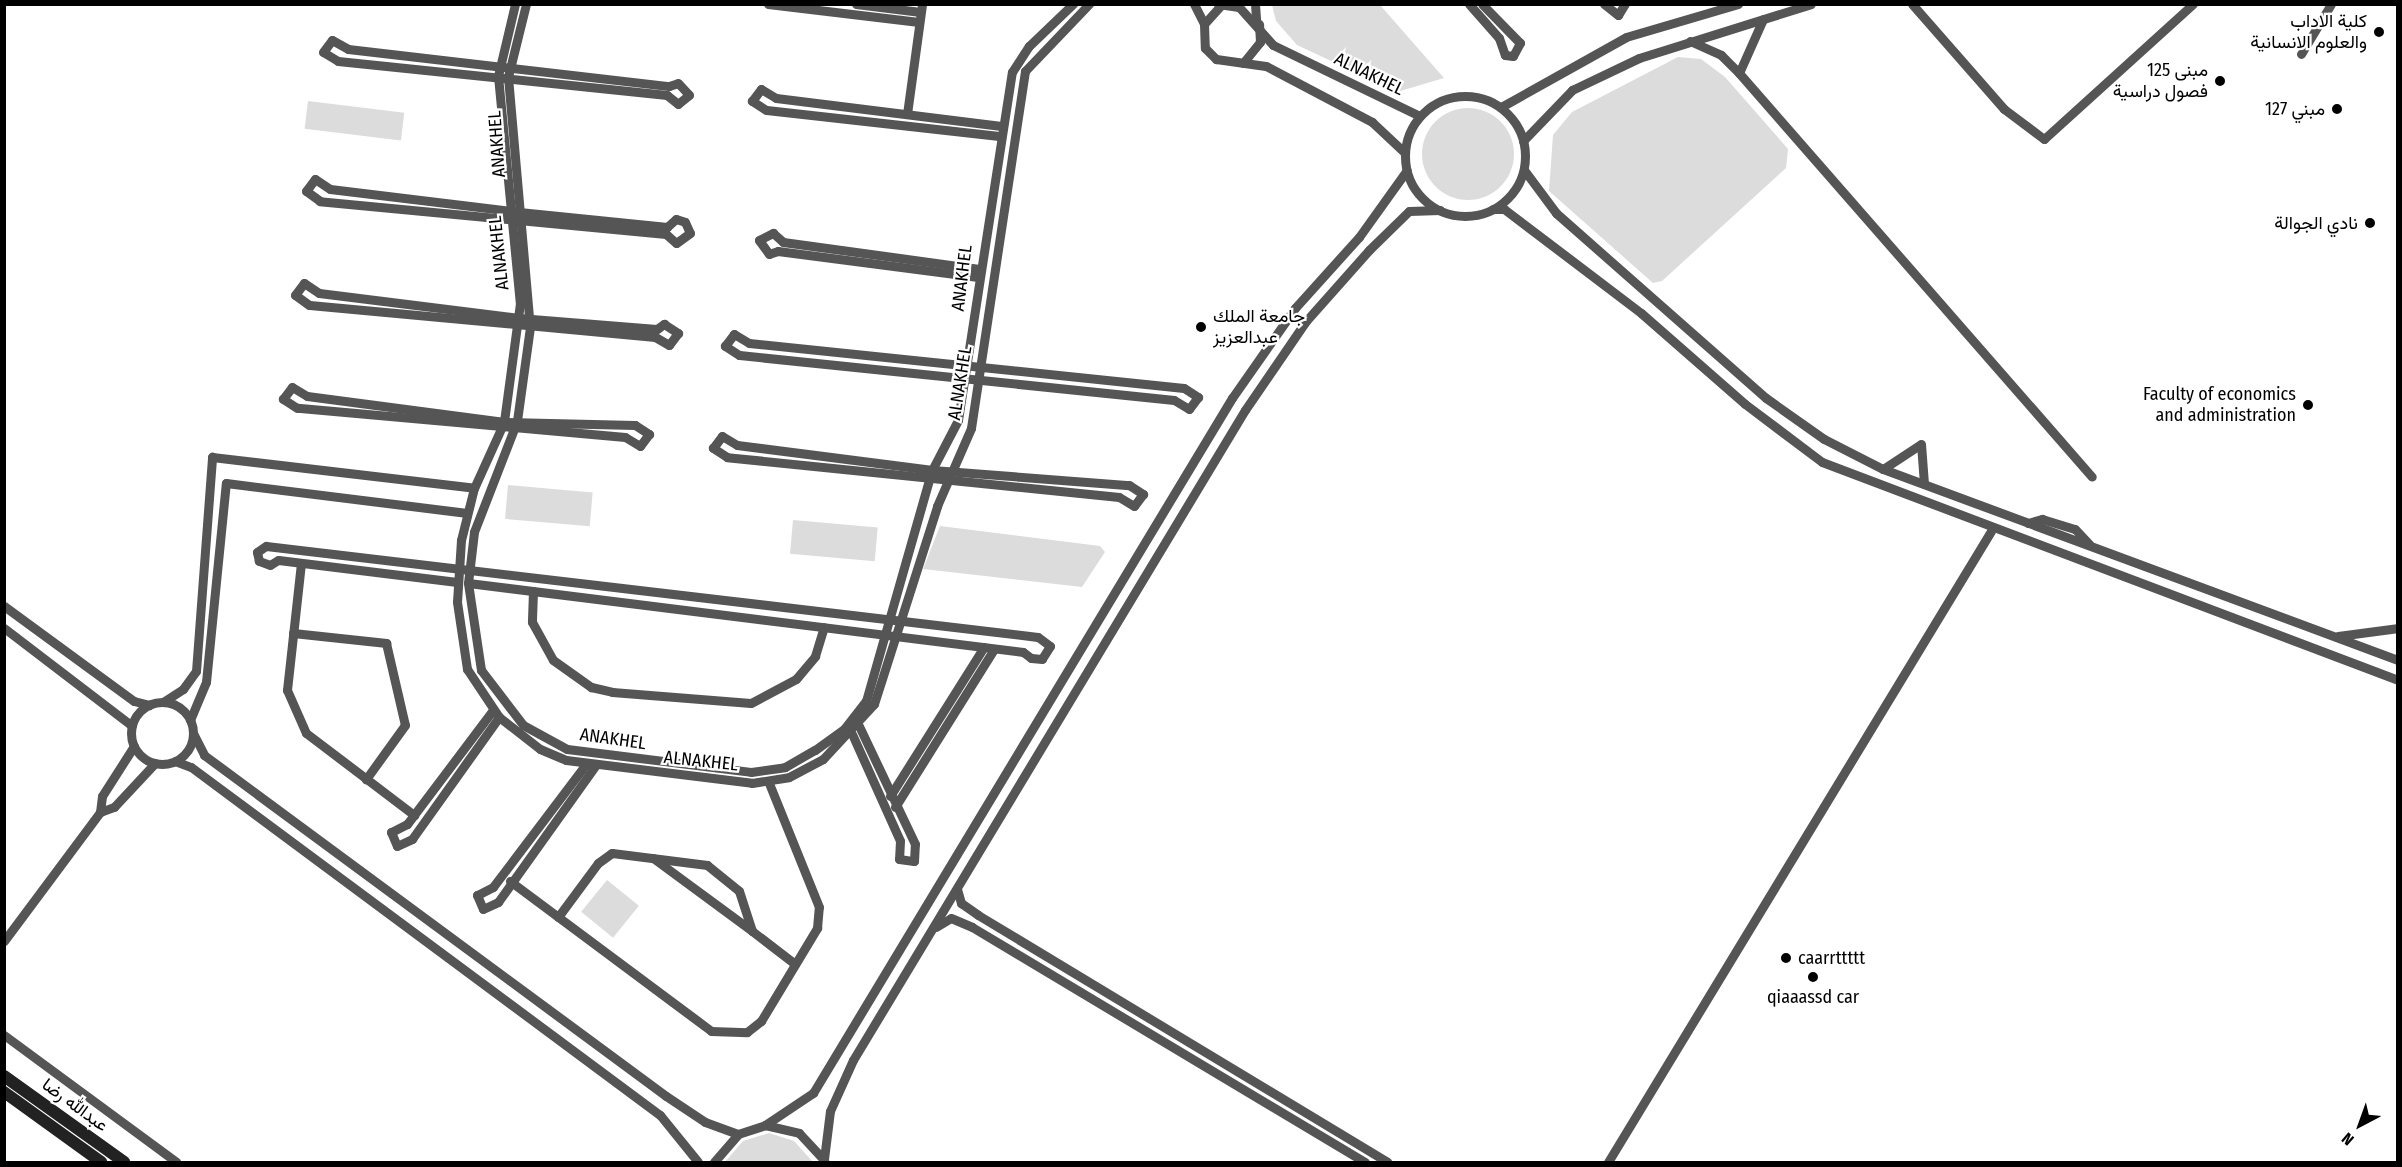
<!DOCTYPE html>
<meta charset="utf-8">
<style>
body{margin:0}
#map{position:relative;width:2402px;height:1167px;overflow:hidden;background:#fff;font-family:"Fira Sans Condensed",Vazirmatn,sans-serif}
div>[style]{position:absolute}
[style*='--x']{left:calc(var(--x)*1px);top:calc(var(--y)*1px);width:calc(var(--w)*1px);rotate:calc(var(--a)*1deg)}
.green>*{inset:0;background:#dcdcdc;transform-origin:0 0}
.round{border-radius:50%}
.street>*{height:9px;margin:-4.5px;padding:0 4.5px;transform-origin:4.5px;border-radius:4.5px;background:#555}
.street>.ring{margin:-4.5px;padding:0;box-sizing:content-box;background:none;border:9px solid #555;border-radius:50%}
.secondary>*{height:12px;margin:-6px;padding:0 6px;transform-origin:6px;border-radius:6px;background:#222}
.dots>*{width:16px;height:16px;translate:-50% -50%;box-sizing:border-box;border:3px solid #fff;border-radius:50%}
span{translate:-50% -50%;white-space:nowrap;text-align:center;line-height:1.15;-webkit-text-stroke:4.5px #fff;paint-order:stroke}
.poi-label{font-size:18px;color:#000}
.right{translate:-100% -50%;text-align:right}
.left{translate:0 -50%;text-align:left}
.street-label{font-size:18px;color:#000}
.frame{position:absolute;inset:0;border:6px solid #000;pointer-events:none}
.north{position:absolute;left:2330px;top:1095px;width:60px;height:60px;-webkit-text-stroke:4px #fff;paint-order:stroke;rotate:221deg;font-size:16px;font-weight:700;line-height:24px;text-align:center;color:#000}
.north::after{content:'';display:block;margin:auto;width:21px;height:27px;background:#000;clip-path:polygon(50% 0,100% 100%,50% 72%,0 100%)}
</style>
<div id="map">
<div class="green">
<i style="clip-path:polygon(1272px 5px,1380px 5px,1444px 78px,1397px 92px,1297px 45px,1276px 21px)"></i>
<i style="clip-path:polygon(1678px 57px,1701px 59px,1725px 77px,1788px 149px,1786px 168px,1662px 281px,1653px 283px,1549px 191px,1553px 135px,1572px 112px)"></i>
<i style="left:308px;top:101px;width:97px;height:28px;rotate:7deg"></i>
<i class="round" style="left:1422px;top:108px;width:92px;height:92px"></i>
<i style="left:508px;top:485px;width:85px;height:34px;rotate:5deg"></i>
<i style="left:793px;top:520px;width:85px;height:34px;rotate:5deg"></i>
<i style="clip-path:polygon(940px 526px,1100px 546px,1105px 552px,1082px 587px,923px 569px)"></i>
<i style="left:607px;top:880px;width:41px;height:41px;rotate:39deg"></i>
<i style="clip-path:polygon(769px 1133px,794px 1141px,813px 1162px,725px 1162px,743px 1141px)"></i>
</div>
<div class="street">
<i style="--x:515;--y:4;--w:74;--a:103.3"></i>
<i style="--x:498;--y:76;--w:228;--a:84.5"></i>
<i style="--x:520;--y:303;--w:120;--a:97.7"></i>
<i style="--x:504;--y:422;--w:72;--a:114.4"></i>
<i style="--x:474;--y:488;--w:54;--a:104"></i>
<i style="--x:461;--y:540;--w:62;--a:93.7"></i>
<i style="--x:457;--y:602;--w:68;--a:81.5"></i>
<i style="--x:467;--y:669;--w:58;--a:56.3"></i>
<i style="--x:499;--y:717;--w:52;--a:38"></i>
<i style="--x:540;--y:749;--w:28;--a:23"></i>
<i style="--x:566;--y:760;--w:187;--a:7"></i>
<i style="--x:752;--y:783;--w:37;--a:-9"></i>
<i style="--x:789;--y:777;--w:38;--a:-28"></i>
<i style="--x:823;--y:759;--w:75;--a:-47.2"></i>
<i style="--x:874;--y:704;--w:208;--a:-72.3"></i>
<i style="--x:937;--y:506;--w:85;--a:-66.4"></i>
<i style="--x:971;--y:428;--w:361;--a:-81.4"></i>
<i style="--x:1025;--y:71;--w:93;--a:-46.3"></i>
<i style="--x:526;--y:4;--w:75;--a:103.9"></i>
<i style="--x:508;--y:77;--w:251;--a:85"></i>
<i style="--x:530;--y:327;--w:95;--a:97.9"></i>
<i style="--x:517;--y:421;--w:119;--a:111.2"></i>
<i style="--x:474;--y:532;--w:51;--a:96.7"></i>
<i style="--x:468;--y:583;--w:88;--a:81.5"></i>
<i style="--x:481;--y:670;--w:69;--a:52.6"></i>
<i style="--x:523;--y:725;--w:50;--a:28.6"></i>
<i style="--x:567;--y:749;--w:185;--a:7.1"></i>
<i style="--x:751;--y:772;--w:34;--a:-8"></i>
<i style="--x:785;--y:767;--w:34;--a:-30"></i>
<i style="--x:815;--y:750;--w:36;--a:-36"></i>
<i style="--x:844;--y:729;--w:36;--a:-52"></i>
<i style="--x:866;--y:701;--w:240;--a:-74.1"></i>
<i style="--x:932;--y:470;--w:56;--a:-62.5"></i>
<i style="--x:958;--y:420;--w:352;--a:-81.2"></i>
<i style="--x:1012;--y:72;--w:31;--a:-57"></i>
<i style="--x:1029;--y:46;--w:61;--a:-43.7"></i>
<i style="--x:768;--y:4;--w:152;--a:6.8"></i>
<i style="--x:856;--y:4;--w:65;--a:7"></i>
<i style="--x:1194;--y:4;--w:22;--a:63"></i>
<i style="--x:1204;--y:24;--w:24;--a:88"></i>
<i style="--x:1205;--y:48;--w:16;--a:45"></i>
<i style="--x:1216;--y:59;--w:50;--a:8"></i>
<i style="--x:1266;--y:66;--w:120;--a:27.8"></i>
<i style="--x:1372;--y:122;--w:45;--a:43.2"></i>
<i style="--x:1218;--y:4;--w:21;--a:8"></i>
<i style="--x:1239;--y:7;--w:51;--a:48.2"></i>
<i style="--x:1273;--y:45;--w:163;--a:25.8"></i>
<i style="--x:1255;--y:4;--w:16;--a:86"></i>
<i style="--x:1469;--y:4;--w:45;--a:48.6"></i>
<i style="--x:1499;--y:38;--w:18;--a:71"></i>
<i style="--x:1505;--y:55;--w:8;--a:7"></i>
<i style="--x:1513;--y:56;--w:15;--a:-62"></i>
<i style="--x:1520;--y:43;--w:54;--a:-134.3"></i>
<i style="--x:1604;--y:4;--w:18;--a:38"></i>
<i style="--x:1618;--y:15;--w:13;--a:-58"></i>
<i style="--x:1912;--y:4;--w:140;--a:48.8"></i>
<i style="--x:2004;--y:109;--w:50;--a:36.9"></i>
<i style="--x:2044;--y:139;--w:201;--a:-42.2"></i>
<i style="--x:1204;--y:24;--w:24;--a:-48"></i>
<i style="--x:332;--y:40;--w:18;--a:29"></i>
<i style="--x:348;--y:49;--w:323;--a:6.6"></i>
<i style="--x:669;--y:86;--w:9;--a:-18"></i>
<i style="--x:678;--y:83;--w:16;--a:47"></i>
<i style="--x:689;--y:95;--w:14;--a:141"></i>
<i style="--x:678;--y:104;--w:14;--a:-141"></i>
<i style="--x:667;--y:95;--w:331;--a:-174.1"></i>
<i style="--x:338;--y:61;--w:17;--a:-149"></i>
<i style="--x:323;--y:52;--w:15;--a:-53"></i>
<i style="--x:1690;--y:41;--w:34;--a:24"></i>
<i style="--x:1721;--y:55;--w:25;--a:45"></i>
<i style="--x:1739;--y:73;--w:59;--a:-66"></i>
<i style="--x:2301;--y:54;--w:58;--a:-59"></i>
<i style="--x:1243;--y:63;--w:27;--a:-51"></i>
<i style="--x:1260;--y:42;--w:18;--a:-93"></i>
<i style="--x:1739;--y:73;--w:536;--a:48.85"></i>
<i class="ring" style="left:1405px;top:96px;width:111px;height:111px"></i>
<i style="--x:1501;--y:107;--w:143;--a:-29.2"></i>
<i style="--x:1626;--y:37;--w:117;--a:-16.4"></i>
<i style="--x:907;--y:114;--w:111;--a:-82.2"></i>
<i style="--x:999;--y:136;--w:234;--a:-173.6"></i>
<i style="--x:766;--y:110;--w:17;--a:-147"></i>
<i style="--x:752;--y:101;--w:15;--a:-53"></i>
<i style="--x:761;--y:89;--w:17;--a:31"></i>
<i style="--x:776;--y:98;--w:227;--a:7.1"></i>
<i style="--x:1523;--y:141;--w:71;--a:-46.1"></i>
<i style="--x:1572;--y:90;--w:74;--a:-25.5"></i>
<i style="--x:1639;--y:58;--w:180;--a:-17.4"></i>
<i style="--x:1524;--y:170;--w:54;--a:53.3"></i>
<i style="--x:1556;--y:213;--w:280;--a:41.4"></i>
<i style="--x:1766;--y:398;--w:71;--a:35.3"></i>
<i style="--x:1824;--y:439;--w:66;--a:27"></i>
<i style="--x:1883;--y:469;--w:549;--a:20.35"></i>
<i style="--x:315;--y:179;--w:18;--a:34"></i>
<i style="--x:330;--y:189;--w:190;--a:6.9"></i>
<i style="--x:519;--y:212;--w:149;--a:5.8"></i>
<i style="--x:667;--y:227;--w:12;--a:-42"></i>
<i style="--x:676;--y:219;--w:9;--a:18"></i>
<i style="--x:685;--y:222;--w:12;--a:66"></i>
<i style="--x:690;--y:233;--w:17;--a:144"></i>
<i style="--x:676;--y:243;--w:13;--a:-138"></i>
<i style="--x:666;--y:234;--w:348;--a:-174.6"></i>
<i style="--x:320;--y:201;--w:17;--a:-144"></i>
<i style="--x:306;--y:191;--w:15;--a:-53"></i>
<i style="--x:1493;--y:209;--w:11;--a:0"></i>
<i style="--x:1504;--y:209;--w:172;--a:37.2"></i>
<i style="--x:1641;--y:313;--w:138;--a:41.2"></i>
<i style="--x:1745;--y:404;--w:96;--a:37"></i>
<i style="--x:1822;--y:462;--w:616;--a:20.73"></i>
<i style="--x:978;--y:277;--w:202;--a:-172.6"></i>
<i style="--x:778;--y:251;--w:9;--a:162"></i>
<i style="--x:769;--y:254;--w:17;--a:-126"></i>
<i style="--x:759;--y:240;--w:16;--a:-27"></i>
<i style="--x:773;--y:233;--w:13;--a:42"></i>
<i style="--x:783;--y:242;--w:198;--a:7.8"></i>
<i style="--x:304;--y:283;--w:18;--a:34"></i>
<i style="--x:319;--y:293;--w:202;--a:7.1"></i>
<i style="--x:519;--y:318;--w:138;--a:4.6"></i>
<i style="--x:657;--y:329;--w:9;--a:-36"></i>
<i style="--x:664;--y:324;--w:17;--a:33"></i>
<i style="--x:678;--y:333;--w:15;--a:127"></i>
<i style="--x:669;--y:345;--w:16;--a:-150"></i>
<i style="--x:655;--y:337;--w:347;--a:-174.7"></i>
<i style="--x:309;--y:305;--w:17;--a:-144"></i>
<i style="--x:295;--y:295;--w:15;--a:-53"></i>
<i style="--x:734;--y:334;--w:17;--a:31"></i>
<i style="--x:749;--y:343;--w:437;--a:5.9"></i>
<i style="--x:1184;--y:388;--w:17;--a:33"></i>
<i style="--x:1198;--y:397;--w:15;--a:127"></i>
<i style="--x:1189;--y:409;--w:17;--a:-149"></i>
<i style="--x:1174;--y:400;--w:437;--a:-174.1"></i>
<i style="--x:739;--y:355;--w:17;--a:-147"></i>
<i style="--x:725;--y:346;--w:15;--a:-53"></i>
<i style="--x:292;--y:387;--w:17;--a:31"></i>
<i style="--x:307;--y:396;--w:199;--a:7.5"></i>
<i style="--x:504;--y:422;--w:131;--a:1.3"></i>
<i style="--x:635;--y:425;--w:17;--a:33"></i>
<i style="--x:649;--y:434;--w:15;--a:127"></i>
<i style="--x:640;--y:446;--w:17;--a:-149"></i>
<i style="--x:625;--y:437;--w:329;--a:-174.9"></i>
<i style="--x:297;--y:408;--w:17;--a:-147"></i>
<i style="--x:283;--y:399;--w:15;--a:-53"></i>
<i style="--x:722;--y:436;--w:17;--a:31"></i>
<i style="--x:737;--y:445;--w:197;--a:7.3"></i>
<i style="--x:932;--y:470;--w:198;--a:4.4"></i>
<i style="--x:1129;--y:485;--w:17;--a:33"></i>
<i style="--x:1143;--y:494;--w:15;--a:127"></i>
<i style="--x:1134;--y:506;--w:17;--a:-149"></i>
<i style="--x:1119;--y:497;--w:394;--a:-174.2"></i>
<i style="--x:727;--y:457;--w:17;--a:-147"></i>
<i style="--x:713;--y:448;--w:15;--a:-53"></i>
<i style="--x:1883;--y:469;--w:45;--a:-33.3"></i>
<i style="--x:1921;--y:444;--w:40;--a:85.7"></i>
<i style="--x:2028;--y:523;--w:15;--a:-16"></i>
<i style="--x:2042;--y:519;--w:34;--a:17"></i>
<i style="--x:2075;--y:529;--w:21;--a:47"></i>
<i style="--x:301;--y:563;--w:128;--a:96.3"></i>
<i style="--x:287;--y:690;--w:47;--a:66.2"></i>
<i style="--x:306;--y:733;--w:136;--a:37.2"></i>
<i style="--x:457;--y:582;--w:180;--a:-173"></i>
<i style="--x:278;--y:560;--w:9;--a:148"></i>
<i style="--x:270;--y:565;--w:12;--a:-160"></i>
<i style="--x:259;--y:561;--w:9;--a:-103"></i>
<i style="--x:257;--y:552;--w:11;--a:-34"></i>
<i style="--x:266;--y:546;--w:777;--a:6.72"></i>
<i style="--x:1038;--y:637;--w:15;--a:37"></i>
<i style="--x:1050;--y:646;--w:15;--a:122"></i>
<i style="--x:1042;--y:659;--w:11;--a:-175"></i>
<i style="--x:1031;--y:658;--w:10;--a:-143"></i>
<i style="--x:1023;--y:652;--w:559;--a:-172.91"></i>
<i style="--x:533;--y:591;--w:31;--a:92"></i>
<i style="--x:532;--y:622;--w:43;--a:61.1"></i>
<i style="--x:553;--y:660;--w:47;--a:35.4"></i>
<i style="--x:591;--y:687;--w:22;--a:13"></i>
<i style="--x:612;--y:692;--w:139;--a:4.5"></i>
<i style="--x:751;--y:703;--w:51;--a:-28.1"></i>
<i style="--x:796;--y:679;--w:30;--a:-50"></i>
<i style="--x:815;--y:656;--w:30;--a:-73"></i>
<i style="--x:4;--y:606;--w:161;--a:36.2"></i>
<i style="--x:134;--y:701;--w:16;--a:15"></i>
<i style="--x:4;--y:628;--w:161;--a:37.4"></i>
<i style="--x:293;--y:633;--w:94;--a:6.1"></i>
<i style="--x:386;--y:643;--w:84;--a:77"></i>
<i style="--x:405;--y:725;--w:67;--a:125.8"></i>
<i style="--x:2338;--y:636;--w:61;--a:-7.6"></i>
<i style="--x:163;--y:702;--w:24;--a:-33"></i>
<i style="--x:183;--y:689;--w:22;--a:-54"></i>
<i style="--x:196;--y:671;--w:215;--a:-85.7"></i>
<i style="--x:212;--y:457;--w:264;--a:6.7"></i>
<i class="ring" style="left:131px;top:702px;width:53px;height:53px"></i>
<i style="--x:493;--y:710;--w:143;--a:127"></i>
<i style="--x:407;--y:824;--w:18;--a:153"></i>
<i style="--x:391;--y:832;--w:15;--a:67"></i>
<i style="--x:397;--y:846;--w:17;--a:-25"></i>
<i style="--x:412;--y:839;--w:150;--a:-54.5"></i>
<i style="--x:190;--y:720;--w:41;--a:-67.2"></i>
<i style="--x:206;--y:682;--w:200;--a:-84.3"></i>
<i style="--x:226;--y:483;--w:243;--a:7.1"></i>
<i style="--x:193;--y:733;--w:25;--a:63"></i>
<i style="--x:204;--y:755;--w:574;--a:36.43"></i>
<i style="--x:666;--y:1096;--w:47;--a:33.7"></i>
<i style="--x:705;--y:1122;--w:35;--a:20"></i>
<i style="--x:852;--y:734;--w:117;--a:65.8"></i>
<i style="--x:900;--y:841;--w:18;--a:93"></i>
<i style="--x:899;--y:859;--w:15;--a:8"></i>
<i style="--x:914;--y:861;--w:17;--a:-87"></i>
<i style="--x:915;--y:844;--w:131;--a:-115.4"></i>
<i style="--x:134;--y:746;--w:59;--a:122.6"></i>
<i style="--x:102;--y:796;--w:16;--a:97"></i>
<i style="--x:100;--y:812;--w:15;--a:-20"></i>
<i style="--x:114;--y:807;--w:60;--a:-47"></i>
<i style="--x:175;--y:761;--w:17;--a:21"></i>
<i style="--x:191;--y:767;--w:584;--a:36.58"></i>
<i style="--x:660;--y:1115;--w:60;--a:51"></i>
<i style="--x:586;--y:764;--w:154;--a:127.1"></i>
<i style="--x:493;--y:887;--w:18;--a:153"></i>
<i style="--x:477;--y:895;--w:15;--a:67"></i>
<i style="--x:483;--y:909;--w:17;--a:-25"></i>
<i style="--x:498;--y:902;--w:167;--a:-54.5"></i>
<i style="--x:890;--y:796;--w:176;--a:-57.8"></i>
<i style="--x:895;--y:807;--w:186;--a:-57.9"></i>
<i style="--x:653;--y:858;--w:123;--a:36.4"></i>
<i style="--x:510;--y:881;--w:251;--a:36.7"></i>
<i style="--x:711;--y:1031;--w:36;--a:2"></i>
<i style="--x:747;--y:1032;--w:18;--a:-38"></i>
<i style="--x:761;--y:1021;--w:109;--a:-58.9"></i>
<i style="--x:817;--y:928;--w:21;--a:-85"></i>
<i style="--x:819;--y:907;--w:136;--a:-112"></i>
<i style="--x:957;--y:889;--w:15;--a:74"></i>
<i style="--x:961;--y:903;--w:21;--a:35"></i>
<i style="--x:978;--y:915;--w:478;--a:31.1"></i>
<i style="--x:558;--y:917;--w:67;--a:-53.5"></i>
<i style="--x:598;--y:863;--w:17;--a:-36"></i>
<i style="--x:612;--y:853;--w:96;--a:7.2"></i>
<i style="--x:707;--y:865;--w:41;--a:39.1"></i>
<i style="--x:739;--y:891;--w:42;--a:72"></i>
<i style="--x:752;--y:931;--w:54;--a:37.5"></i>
<i style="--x:936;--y:927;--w:17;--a:-31"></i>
<i style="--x:951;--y:918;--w:23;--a:23"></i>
<i style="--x:972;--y:927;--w:458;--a:30.9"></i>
<i style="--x:4;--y:941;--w:161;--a:-53.3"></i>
<i style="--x:4;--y:1035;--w:214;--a:36.4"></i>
<i style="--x:765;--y:1125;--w:58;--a:-33.7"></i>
<i style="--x:813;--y:1093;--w:812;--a:-58.92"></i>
<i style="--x:1232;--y:398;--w:110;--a:-55"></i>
<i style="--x:1295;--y:308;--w:96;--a:-48"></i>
<i style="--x:1359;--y:237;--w:82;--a:-54.4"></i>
<i style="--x:824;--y:1159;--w:48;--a:-82.9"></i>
<i style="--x:830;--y:1111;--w:56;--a:-65.7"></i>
<i style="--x:853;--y:1060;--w:759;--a:-58.91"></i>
<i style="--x:1245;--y:410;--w:108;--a:-55.6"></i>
<i style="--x:1306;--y:321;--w:95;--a:-48.4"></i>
<i style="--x:1369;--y:250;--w:56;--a:-44.3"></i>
<i style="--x:1409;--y:211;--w:31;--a:-2"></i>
<i style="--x:714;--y:1162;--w:37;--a:-49"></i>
<i style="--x:738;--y:1134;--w:28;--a:-18"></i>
<i style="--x:765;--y:1125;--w:35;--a:13"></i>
<i style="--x:799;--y:1133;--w:37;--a:47"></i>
<i style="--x:1608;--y:1162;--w:738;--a:-58.74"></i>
</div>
<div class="secondary">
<i style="--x:4;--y:1076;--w:148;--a:35.6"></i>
<i style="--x:4;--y:1092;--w:120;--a:35.8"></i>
</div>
<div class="dots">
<i style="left:2379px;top:32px;background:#000"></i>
<i style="left:2220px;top:81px;background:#000"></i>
<i style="left:2337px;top:109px;background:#000"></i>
<i style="left:2370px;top:223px;background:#000"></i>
<i style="left:1201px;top:327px;background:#000"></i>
<i style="left:2308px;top:405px;background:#000"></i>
<i style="left:1786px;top:958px;background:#000"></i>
<i style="left:1813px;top:977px;background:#000"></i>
</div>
<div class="poi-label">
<span class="right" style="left:2367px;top:32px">كلية الاداب<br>والعلوم الانسانية</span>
<span class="right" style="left:2208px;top:81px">مبنى 125<br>فصول دراسية</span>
<span class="right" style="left:2325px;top:109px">مبني 127</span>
<span class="right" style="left:2358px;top:223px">نادي الجوالة</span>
<span class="left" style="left:1213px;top:327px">جامعة الملك<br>عبدالعزيز</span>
<span class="right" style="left:2296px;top:405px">Faculty of economics<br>and administration</span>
<span class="left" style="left:1798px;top:958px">caarrttttt</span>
<span style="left:1813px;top:997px">qiaaassd car</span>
</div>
<div class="street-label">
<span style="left:1369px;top:74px;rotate:26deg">ALNAKHEL</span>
<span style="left:497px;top:144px;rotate:-94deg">ANAKHEL</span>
<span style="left:499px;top:253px;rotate:-96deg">ALNAKHEL</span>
<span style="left:962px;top:278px;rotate:-83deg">ANAKHEL</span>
<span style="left:960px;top:383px;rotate:-81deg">ALNAKHEL</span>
<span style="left:613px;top:739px;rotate:8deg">ANAKHEL</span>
<span style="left:701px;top:761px;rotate:6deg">ALNAKHEL</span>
<span style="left:75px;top:1105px;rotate:36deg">عبدالله رضا</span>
</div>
<div class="frame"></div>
<div class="north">N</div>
</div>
